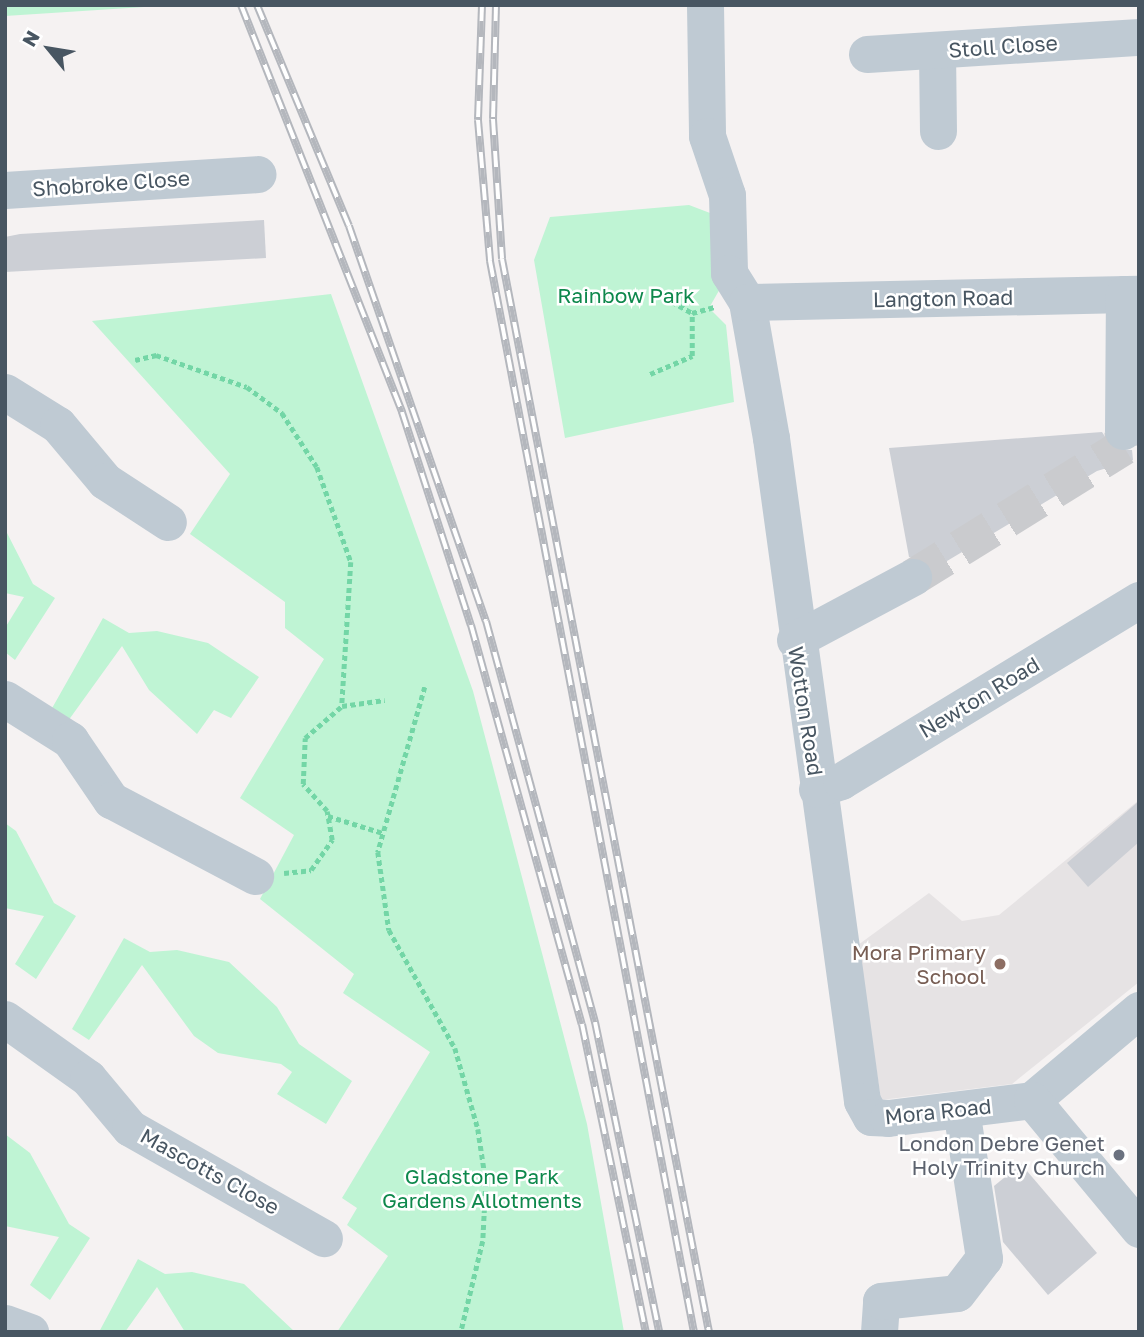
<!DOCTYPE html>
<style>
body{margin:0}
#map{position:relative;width:1144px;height:1337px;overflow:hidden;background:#f5f2f2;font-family:"Golos Text",sans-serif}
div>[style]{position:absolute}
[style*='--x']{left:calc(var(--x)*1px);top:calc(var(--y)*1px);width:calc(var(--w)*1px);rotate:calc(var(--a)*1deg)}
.education>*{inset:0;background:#e6e3e4}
.green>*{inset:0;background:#bff4d4}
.building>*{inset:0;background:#cccfd5}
.minor-tunnel>*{height:37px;margin-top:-18.5px;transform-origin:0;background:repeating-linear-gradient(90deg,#cacbce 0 37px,transparent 0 55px)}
.path>*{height:4.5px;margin-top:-2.25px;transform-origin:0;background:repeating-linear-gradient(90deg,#73d6a6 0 5px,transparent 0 8.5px)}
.minor>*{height:37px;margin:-18.5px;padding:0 18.5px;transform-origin:18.5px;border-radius:18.5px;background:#bfcad3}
.rail>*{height:8px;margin-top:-4px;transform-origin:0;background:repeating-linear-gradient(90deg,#fff 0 16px,#b4b7bd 0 32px);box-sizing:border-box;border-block:2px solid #b4b7bd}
.dots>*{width:19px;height:19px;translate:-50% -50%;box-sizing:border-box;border:4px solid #fff;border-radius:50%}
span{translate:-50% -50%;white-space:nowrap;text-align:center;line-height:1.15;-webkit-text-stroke:5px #fff;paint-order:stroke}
.street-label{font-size:21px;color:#485662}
.park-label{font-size:21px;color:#0e884c}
.education-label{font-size:21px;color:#785e54}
.right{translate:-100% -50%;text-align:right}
.worship-label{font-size:21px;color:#5b616d}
.frame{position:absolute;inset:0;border:7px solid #485662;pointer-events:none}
.north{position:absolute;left:14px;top:14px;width:70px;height:70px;-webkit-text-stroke:5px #fff;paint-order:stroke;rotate:300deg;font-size:19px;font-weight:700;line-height:28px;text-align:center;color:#485662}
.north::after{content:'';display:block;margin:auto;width:24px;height:32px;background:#485662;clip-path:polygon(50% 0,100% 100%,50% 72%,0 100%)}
</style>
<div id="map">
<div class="education">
<i style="clip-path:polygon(1139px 800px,1139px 982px,1012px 1084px,881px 1100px,858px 945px,929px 893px,962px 921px,999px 915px)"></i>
</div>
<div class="green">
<i style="clip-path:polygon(5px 5px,175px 5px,5px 16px)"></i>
<i style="clip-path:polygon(689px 205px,710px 213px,721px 287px,709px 308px,726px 325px,734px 402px,565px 438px,534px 260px,550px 217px)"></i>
<i style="clip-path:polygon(331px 294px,473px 691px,587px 1124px,624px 1332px,337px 1332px,388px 1256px,347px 1225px,357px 1208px,342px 1198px,430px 1052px,343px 993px,354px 974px,260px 899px,294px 835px,240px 798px,324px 659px,285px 628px,285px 602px,190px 534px,230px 474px,92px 321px)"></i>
<i style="clip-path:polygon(5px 529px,33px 584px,55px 598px,15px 660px,5px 652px,5px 628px,24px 597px,5px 593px)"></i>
<i style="clip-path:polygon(103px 618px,129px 633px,157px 631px,208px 643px,259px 677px,231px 718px,214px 710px,197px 734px,149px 690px,122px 646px,68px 721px,51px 710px)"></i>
<i style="clip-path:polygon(5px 823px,16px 831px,54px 903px,76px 916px,36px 979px,15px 964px,44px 916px,5px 908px)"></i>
<i style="clip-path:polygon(124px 938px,150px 952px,177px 950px,229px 962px,277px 1007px,299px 1044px,352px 1081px,326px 1124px,277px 1094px,292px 1072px,281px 1064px,218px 1053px,194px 1036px,142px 965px,89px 1040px,72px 1029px)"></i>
<i style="clip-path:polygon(5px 1134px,30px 1153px,69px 1224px,90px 1238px,50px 1300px,30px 1285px,59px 1237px,5px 1226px)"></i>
<i style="clip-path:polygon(138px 1259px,165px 1274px,192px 1272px,244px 1284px,295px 1332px,185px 1332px,157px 1287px,125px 1332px,99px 1332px)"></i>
</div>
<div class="building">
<i style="clip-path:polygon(264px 220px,266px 258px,5px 272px,5px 237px,20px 234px)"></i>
<i style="clip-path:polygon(1102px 432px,1113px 449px,1132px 450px,1133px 460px,1097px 471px,932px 570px,923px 559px,909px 557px,889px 448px)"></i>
<i style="clip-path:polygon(1139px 801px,1139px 842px,1088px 887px,1067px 863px)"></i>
<i style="clip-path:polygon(1021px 1164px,1097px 1253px,1048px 1295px,1003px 1242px,994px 1186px)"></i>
</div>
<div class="minor-tunnel">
<i style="--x:913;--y:577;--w:248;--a:-31.8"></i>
<i style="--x:1124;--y:446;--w:15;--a:-94"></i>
</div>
<div class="path">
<i style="--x:657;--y:293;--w:40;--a:29.7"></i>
<i style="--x:692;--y:313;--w:24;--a:-15"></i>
<i style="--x:135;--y:360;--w:22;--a:-13"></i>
<i style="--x:156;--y:355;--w:96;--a:19.4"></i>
<i style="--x:247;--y:387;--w:44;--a:36.6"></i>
<i style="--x:282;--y:413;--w:64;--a:57.1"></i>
<i style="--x:317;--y:467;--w:101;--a:70.3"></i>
<i style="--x:351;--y:562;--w:144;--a:93.6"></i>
<i style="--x:650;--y:374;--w:46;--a:-23.2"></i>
<i style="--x:692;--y:356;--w:43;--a:-90"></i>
<i style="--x:425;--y:687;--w:172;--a:105.9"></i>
<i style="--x:378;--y:852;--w:79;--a:82"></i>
<i style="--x:389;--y:930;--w:135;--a:60.8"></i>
<i style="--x:455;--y:1048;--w:84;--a:74.1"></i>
<i style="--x:478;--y:1129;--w:54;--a:81.4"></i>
<i style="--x:486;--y:1182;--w:59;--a:92.9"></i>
<i style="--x:483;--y:1241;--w:94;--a:103.6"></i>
<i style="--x:328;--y:816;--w:58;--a:17.2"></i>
<i style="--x:284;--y:873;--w:27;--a:-6"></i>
<i style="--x:311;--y:870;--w:37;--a:-55"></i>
<i style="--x:332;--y:840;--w:29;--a:-100"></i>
<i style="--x:327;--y:811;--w:36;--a:-132"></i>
<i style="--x:303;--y:784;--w:46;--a:-87.5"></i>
<i style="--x:305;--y:738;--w:49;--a:-40.9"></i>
<i style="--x:342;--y:706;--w:43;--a:-7.9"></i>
</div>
<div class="minor">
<i style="--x:705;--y:5;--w:131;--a:89.1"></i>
<i style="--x:707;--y:136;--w:62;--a:71.3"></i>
<i style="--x:727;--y:195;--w:78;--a:88.5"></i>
<i style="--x:729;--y:273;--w:34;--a:58"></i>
<i style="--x:747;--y:302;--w:138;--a:80"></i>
<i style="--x:771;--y:438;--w:669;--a:82.18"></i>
<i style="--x:862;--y:1101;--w:18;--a:61"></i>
<i style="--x:871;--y:1117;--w:17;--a:3"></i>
<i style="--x:888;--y:1118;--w:145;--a:-7.1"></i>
<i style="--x:1032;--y:1100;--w:140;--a:-40.1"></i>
<i style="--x:937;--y:50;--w:81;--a:89.3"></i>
<i style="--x:867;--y:54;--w:273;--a:-3.6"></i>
<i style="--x:5;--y:190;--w:253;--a:-3.6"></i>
<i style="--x:747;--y:302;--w:392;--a:-1.2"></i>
<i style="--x:5;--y:392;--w:62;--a:31.9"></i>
<i style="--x:58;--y:425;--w:73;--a:50"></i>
<i style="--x:105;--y:481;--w:75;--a:33.1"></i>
<i style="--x:1123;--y:431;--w:137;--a:-89.6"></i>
<i style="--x:795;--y:640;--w:134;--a:-28.1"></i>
<i style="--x:5;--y:699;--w:77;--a:32.2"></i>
<i style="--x:70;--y:740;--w:73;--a:55.7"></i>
<i style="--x:111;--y:800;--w:163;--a:27.8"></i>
<i style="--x:817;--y:789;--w:25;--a:-18"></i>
<i style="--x:841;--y:781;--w:349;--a:-31.3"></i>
<i style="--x:5;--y:1019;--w:102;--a:35.4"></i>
<i style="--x:88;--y:1078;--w:65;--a:50"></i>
<i style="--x:130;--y:1128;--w:223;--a:29.6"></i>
<i style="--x:1032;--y:1100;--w:168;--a:50.3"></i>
<i style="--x:5;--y:1323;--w:27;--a:20"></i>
<i style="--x:879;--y:1332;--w:31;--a:-86"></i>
<i style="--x:881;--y:1301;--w:76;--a:-6"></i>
<i style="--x:957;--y:1293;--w:44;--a:-52.4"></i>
<i style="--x:984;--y:1258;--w:150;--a:-98.8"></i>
</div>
<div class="rail">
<i style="--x:241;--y:5;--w:438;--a:68.4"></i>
<i style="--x:402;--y:412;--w:224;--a:72.1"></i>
<i style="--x:471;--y:625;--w:414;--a:74.5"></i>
<i style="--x:582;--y:1024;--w:315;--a:78.3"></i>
<i style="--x:257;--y:5;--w:239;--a:67.4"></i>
<i style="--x:349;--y:226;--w:418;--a:70.9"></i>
<i style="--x:486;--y:621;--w:416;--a:74.8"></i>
<i style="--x:595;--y:1022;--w:317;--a:78.3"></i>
<i style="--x:482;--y:5;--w:115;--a:92"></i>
<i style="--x:478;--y:120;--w:142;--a:85.1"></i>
<i style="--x:490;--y:261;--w:1090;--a:79.22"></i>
<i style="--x:496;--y:5;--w:114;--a:91.5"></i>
<i style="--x:493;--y:119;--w:140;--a:86.3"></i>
<i style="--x:502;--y:259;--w:1093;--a:79.08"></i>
</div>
<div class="dots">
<i style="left:1000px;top:964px;background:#8d6e63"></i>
<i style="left:1119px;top:1155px;background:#6b7280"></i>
</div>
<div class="street-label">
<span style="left:1003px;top:46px;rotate:-4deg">Stoll Close</span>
<span style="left:111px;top:183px;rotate:-4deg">Shobroke Close</span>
<span style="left:943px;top:298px;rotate:-1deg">Langton Road</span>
<span style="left:979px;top:697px;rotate:-31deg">Newton Road</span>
<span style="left:806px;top:711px;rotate:81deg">Wotton Road</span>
<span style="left:938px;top:1111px;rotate:-6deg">Mora Road</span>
<span style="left:210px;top:1171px;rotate:29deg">Mascotts Close</span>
</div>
<div class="park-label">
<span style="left:626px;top:295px">Rainbow Park</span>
<span style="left:482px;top:1188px">Gladstone Park<br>Gardens Allotments</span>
</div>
<div class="education-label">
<span class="right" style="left:986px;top:964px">Mora Primary<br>School</span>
</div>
<div class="worship-label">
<span class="right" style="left:1105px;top:1155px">London Debre Genet<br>Holy Trinity Church</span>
</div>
<div class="frame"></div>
<div class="north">N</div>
</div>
